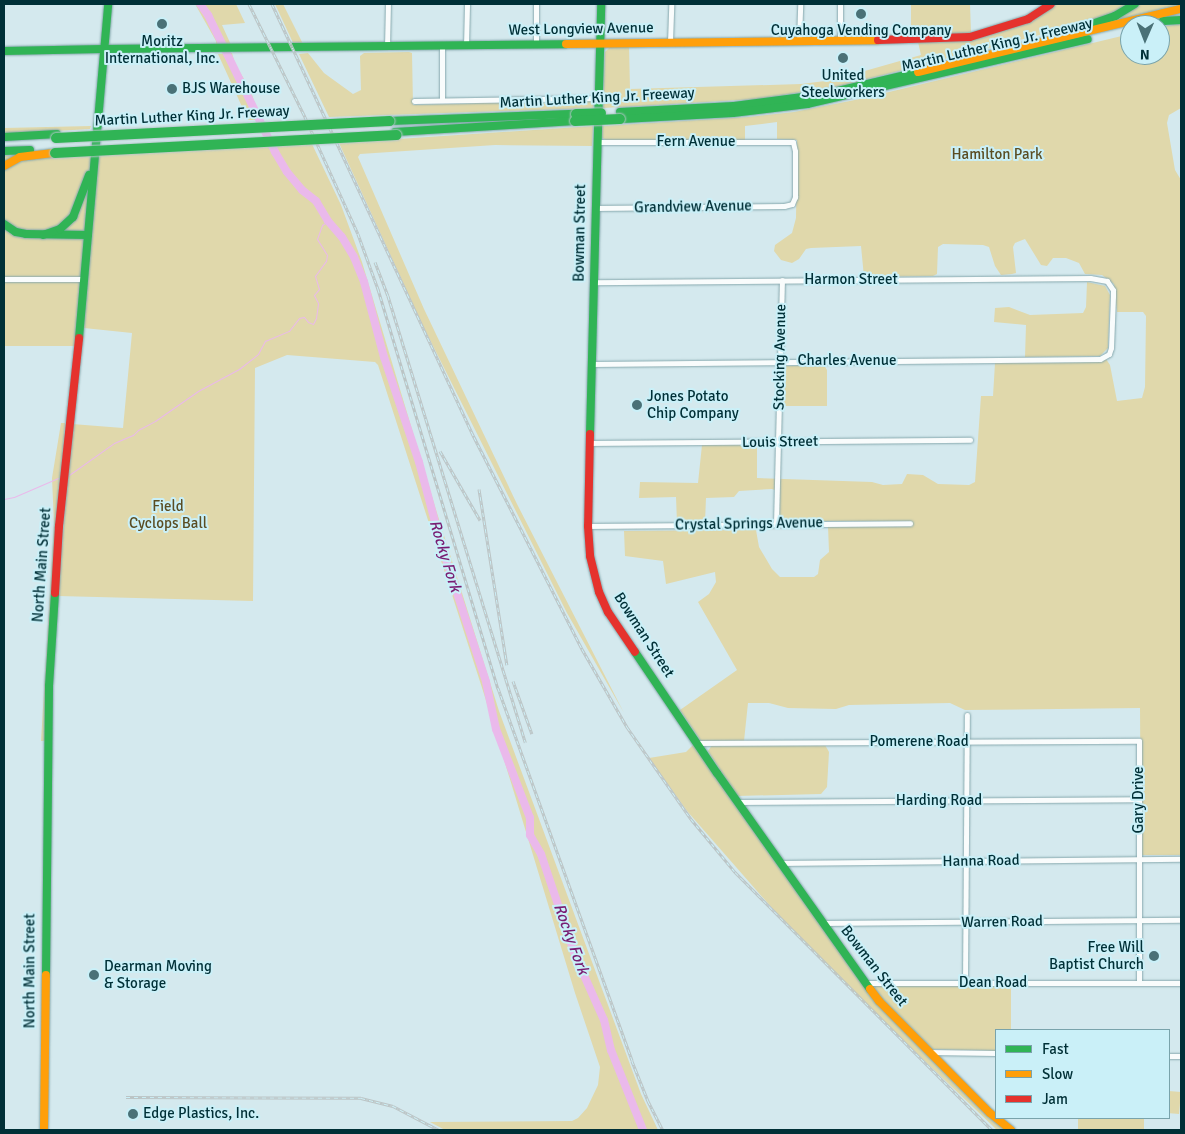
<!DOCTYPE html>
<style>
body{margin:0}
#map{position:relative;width:1185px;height:1134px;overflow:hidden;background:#d4e9ee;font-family:Signika,sans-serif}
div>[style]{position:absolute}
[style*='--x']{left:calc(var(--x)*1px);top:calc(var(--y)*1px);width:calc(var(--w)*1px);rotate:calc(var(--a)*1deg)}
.green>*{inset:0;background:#e0d8ab;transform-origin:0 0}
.stream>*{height:1px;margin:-0.5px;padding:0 0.5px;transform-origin:0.5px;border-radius:0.5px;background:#eab9eb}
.river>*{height:8px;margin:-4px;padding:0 4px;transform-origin:4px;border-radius:4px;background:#eab9eb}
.roads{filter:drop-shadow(0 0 1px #86a8ad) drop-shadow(0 0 1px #86a8ad)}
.street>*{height:5px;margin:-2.5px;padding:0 2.5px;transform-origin:2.5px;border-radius:2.5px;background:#f9fcfc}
.fast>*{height:8px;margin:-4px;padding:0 4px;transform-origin:4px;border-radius:4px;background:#30b455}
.slow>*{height:8px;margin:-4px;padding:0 4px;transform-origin:4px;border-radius:4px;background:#ff9f0a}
.jam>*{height:8px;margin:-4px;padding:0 4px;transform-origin:4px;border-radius:4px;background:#e5322d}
.rail>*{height:3px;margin-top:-1.5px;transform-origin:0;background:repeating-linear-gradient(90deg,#caf0f8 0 4px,#bbc4c5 0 8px);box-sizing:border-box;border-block:1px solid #bbc4c5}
.bridges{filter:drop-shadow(0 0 1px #b3c6c9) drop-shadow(0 0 1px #b3c6c9)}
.fast-bridge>*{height:10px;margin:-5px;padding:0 5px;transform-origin:5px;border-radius:5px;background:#30b455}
.dots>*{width:14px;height:14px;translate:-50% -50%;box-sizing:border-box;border:2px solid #caf0f8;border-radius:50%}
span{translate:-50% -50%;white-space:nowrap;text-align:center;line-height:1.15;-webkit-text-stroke:4px #caf0f8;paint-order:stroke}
.street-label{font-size:15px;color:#003037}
.poi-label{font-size:15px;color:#003037}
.left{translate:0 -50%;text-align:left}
.right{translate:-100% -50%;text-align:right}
.park-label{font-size:15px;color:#5b4d22}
.water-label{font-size:16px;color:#791d72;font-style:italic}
.frame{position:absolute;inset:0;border:5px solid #003037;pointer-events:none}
.legend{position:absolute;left:995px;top:1029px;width:175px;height:90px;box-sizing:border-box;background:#caf0f8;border:1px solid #79a3ab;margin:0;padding:6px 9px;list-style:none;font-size:15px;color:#003037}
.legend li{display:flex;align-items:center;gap:10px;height:25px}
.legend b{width:25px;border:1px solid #79a3ab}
.north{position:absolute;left:1120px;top:15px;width:50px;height:50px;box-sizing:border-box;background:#caf0f8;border:1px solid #79a3ab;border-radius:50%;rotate:181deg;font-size:14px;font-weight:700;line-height:20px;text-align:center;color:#003037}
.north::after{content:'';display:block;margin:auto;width:18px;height:22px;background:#4a7177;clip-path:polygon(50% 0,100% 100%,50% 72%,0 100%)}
</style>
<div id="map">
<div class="green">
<i style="clip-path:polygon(195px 4px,236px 4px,245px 23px,222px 25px,232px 47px,216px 47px,216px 41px)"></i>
<i style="clip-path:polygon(275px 4px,283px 4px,304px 46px,295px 47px)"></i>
<i style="clip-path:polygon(911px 4px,970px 4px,971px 33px,917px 36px,911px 27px)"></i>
<i style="clip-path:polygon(1056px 4px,1130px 4px,1103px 18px,1078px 25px,840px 86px,757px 99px,603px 108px,605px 52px,610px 47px,629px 45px,630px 89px,801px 84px,833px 80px,921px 55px,918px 42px,958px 41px,1028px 22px,1046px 12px)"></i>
<i style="clip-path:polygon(1140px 4px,1181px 4px,1116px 20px)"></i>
<i style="clip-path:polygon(1181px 24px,1181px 108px,1169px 115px,1167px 123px,1175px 170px,1181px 180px,1181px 855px,1142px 855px,1141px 853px,1140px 708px,965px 710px,950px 703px,849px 705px,836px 709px,788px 708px,769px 703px,748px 703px,744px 741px,701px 741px,680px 710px,737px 670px,698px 602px,709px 594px,716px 582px,715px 572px,666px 584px,663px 561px,625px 556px,624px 531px,756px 530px,759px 547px,772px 569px,780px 577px,814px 577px,818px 574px,820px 560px,829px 552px,828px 526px,911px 525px,911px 521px,778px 521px,777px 491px,772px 489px,739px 491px,734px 497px,706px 498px,705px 522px,677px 523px,676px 497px,639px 498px,640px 482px,698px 483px,702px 445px,757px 444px,757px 478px,872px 482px,883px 485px,902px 484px,907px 474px,923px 475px,938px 484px,969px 485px,975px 482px,981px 396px,993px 396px,995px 363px,1090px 362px,1106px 359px,1110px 365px,1117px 401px,1142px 398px,1145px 387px,1146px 316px,1143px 312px,1117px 312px,1114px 284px,1102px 275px,1085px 274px,1079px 263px,1066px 258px,1053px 258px,1047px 266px,1041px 265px,1025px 239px,1015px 243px,1013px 247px,1016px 273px,1012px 274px,1001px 275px,995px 266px,989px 247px,983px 245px,943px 244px,938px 247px,937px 274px,933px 276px,864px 277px,861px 246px,811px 248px,806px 249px,799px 259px,792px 263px,781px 260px,774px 251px,775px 245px,792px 233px,796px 218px,797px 140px,777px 139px,777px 122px,745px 126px,745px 140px,606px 140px,601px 137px,602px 126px,749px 117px,794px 112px,860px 99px,1130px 34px,1130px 55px,1160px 55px,1160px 27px)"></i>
<i style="clip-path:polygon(409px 52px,412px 53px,413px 105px,594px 100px,593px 108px,329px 117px,299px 54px,308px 53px,324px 73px,353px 94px,361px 90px,360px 56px,364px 53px)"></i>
<i style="clip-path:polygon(232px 53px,235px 64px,250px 89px,257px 109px,257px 120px,248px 120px,218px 54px)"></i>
<i style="clip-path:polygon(91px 126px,90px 129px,4px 134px,4px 128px)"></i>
<i style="clip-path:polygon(593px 126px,592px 146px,495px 145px,360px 154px,358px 157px,424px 309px,517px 504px,624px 713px,567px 613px,423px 326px,339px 143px)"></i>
<i style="clip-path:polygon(312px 144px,341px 205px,362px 262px,437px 513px,499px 711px,641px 1094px,658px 1130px,445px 1130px,430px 1122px,572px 1121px,578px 1118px,587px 1108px,598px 1085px,600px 1067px,575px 993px,484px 694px,378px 365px,375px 362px,287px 355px,255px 368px,253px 601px,58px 596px,72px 424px,123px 428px,132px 333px,84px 328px,81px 346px,4px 346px,4px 156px)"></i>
<i style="clip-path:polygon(1087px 282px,1105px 286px,1110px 295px,1108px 348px,1100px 356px,1025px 357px,1026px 325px,994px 322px,995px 308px,1009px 307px,1030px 315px,1083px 313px,1086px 307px)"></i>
<i style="clip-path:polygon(824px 365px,827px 370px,827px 406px,785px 406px,781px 401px,781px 369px,784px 366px)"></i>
<i style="clip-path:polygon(61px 423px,65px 423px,45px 741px,41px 741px,54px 524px,52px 478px)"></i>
<i style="clip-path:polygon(694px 744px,765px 848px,878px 1004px,1005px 1130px,997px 1130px,863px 1002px,779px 916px,687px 811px,649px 758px,686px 752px)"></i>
<i style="clip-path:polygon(712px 745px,825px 745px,829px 752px,827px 787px,821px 794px,737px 796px,708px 751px)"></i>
<i style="clip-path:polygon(876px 985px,1011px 985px,1011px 1030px,996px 1030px,996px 1051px,929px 1049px,888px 1008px,874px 988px)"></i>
<i style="left:1169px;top:1091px;width:12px;height:22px;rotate:5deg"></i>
<i style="left:1078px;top:1118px;width:66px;height:12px"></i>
</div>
<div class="stream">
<i style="--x:69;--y:475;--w:55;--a:-35.4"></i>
<i style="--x:114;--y:443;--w:21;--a:-23"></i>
<i style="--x:133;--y:435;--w:7;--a:-45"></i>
<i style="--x:138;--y:430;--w:19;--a:-28"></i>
<i style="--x:155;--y:421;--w:52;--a:-34.9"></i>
<i style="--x:198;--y:391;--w:47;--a:-28.2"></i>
<i style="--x:239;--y:369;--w:24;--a:-38"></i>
<i style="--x:258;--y:354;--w:15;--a:-62"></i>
<i style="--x:265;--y:341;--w:26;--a:-23"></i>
<i style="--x:289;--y:331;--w:16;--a:-52"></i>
<i style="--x:299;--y:318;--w:5;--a:-11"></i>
<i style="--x:304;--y:317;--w:6;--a:51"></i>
<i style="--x:308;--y:322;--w:5;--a:22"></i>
<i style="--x:313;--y:324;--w:7;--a:-63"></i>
<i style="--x:316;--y:318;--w:15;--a:-82"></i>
<i style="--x:318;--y:303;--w:9;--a:-117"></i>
<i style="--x:314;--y:295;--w:8;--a:-50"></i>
<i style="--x:319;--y:289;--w:14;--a:-107"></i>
<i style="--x:315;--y:276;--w:19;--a:-54"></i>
<i style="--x:326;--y:261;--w:6;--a:-81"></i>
<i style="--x:327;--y:255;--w:19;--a:-122"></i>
<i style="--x:317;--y:239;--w:15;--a:-70"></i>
<i style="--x:322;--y:225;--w:7;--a:-34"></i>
<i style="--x:4;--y:499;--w:10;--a:-11"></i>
<i style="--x:14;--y:497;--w:48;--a:-23.4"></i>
</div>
<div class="river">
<i style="--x:200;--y:4;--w:14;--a:54"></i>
<i style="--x:208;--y:15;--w:153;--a:63.9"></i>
<i style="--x:275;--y:152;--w:23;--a:59"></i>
<i style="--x:287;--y:172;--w:23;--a:50"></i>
<i style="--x:302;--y:190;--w:18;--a:38"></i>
<i style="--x:316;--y:201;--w:23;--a:59"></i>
<i style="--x:328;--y:221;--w:21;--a:49"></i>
<i style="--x:342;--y:237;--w:23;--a:59"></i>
<i style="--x:354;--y:257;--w:27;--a:68"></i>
<i style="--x:364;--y:282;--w:78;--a:75.1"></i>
<i style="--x:384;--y:357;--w:111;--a:71.6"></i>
<i style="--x:419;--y:462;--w:85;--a:75"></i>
<i style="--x:441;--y:544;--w:145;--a:71.9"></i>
<i style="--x:486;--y:682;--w:48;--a:78"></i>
<i style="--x:496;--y:729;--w:95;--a:69.1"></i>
<i style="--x:530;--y:818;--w:17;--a:90"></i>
<i style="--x:530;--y:835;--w:22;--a:60"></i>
<i style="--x:541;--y:854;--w:107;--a:71.4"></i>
<i style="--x:575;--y:955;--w:71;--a:66"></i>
<i style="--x:604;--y:1020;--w:31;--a:77"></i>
<i style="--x:611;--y:1050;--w:86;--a:68.2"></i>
</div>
<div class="roads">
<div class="street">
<i style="--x:799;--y:40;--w:36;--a:-88"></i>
<i style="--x:840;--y:40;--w:36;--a:-90"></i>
<i style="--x:670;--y:42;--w:38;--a:-88"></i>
<i style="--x:536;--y:45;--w:41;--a:-90"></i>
<i style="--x:466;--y:46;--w:42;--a:-88.6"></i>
<i style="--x:387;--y:47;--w:43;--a:-88.7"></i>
<i style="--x:442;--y:100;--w:54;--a:-90"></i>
<i style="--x:414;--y:101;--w:185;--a:-0.9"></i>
<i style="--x:595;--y:208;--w:189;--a:-0.6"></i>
<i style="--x:784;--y:206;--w:8;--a:-14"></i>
<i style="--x:792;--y:204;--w:8;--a:-67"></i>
<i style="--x:795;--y:197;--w:46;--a:-90"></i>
<i style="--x:795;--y:151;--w:9;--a:-103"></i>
<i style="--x:793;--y:142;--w:196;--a:180"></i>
<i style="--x:4;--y:279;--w:80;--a:0"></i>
<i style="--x:592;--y:364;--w:508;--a:-0.56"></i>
<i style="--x:1100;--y:359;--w:10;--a:-29"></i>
<i style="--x:1109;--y:354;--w:6;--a:-72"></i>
<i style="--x:1111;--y:348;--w:52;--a:-87.8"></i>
<i style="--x:1113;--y:296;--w:6;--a:-90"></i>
<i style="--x:1113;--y:290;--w:11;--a:-124"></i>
<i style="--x:1107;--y:281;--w:17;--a:-170"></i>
<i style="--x:1090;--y:278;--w:496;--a:179.5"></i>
<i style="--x:590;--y:443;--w:380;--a:-0.5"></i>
<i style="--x:776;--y:524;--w:244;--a:-88.6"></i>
<i style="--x:588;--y:526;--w:322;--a:-0.5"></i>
<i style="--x:698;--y:743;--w:441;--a:-0.3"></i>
<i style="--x:1139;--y:741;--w:242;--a:90"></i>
<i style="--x:739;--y:802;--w:400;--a:-0.4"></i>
<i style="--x:780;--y:863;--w:401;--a:-0.6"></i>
<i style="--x:823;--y:923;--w:358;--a:-0.5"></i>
<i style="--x:866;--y:983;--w:315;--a:0"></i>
<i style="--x:965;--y:983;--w:268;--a:-89.6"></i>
<i style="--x:929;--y:1052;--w:67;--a:0.9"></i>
<i style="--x:1169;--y:1056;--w:12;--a:0"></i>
</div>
<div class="fast">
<i style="--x:1163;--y:21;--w:18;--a:-3"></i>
<i style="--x:1089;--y:25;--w:28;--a:-19"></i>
<i style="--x:1115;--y:16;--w:23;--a:-31"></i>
<i style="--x:103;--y:49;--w:463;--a:-0.6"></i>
<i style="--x:4;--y:51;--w:99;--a:-1.2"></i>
<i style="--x:620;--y:112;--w:114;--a:-3"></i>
<i style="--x:734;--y:106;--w:92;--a:-7.5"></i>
<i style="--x:825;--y:94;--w:96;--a:-13.3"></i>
<i style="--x:623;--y:119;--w:110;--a:-3.1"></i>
<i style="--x:733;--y:113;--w:75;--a:-6.9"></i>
<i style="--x:807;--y:104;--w:288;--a:-13"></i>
<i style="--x:390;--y:121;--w:186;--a:-2.2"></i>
<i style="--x:395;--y:132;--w:180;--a:-3.5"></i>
<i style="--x:4;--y:137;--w:53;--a:-3.2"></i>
<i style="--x:4;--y:151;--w:26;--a:-2"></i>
<i style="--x:4;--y:224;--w:14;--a:34"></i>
<i style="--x:16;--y:232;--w:10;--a:11"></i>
<i style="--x:26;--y:234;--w:62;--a:0.9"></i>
<i style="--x:43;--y:235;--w:18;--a:-19"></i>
<i style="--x:60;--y:229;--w:18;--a:-43"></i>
<i style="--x:73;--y:217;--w:45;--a:-69.1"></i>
<i style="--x:79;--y:338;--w:335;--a:-85"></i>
<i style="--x:590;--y:434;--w:430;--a:-88.5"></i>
<i style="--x:635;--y:652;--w:146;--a:55.9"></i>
<i style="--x:717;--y:773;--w:265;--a:54.7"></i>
<i style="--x:46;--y:975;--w:289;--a:-89.4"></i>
<i style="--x:49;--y:686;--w:93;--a:-86.3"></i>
</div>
<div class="slow">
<i style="--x:566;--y:44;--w:312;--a:-0.7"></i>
<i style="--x:918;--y:72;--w:270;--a:-13.5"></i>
<i style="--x:4;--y:166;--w:18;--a:-29"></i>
<i style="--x:20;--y:157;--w:35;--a:-7"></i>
<i style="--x:870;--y:989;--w:15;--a:53"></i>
<i style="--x:879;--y:1001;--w:158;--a:45.3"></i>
<i style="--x:990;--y:1113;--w:27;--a:39"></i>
<i style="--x:44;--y:1130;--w:155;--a:-89.3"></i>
</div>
<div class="jam">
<i style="--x:878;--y:40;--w:92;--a:-1.9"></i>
<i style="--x:970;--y:37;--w:61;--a:-17.2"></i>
<i style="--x:1028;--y:19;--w:27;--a:-33"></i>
<i style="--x:590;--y:434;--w:92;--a:91.2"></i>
<i style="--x:588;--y:526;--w:30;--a:86"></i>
<i style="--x:590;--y:556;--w:37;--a:76"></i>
<i style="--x:599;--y:592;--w:22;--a:66"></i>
<i style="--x:608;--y:612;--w:48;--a:56"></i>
<i style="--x:55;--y:593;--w:67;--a:-86.6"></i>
<i style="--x:59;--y:526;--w:189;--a:-83.9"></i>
</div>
</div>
<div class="rail">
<i style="--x:249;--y:4;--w:126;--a:63.6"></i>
<i style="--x:305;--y:117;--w:128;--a:65.6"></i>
<i style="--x:358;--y:234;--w:59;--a:70"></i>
<i style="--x:378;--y:289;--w:417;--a:73.3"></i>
<i style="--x:498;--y:688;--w:396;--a:70.2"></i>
<i style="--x:632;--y:1061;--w:43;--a:68.2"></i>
<i style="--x:648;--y:1101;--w:33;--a:63"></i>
<i style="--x:272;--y:4;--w:478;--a:65"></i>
<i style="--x:474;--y:437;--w:238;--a:63"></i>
<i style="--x:582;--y:649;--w:90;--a:60"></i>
<i style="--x:627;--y:727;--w:112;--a:55.2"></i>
<i style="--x:691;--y:819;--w:69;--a:50.3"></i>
<i style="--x:735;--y:872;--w:364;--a:45.1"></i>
<i style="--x:375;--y:262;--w:36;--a:69"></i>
<i style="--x:388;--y:296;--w:467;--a:72.9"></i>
<i style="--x:440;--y:451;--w:80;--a:59.9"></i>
<i style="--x:479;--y:489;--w:178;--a:81"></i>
<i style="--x:513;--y:681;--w:56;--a:70.3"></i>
<i style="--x:126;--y:1097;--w:235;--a:0.2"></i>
<i style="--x:361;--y:1098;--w:33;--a:14"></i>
<i style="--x:393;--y:1106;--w:52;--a:27.6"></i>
</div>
<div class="bridges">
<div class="fast-bridge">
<i style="--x:576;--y:114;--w:25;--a:-2"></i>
<i style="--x:575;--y:121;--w:45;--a:-2.5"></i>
<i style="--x:56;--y:138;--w:334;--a:-2.9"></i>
<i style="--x:55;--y:153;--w:342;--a:-3"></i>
</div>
</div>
<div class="dots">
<i style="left:861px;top:14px;background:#4a7177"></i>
<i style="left:162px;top:24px;background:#4a7177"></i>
<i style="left:843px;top:58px;background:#4a7177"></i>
<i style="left:172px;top:89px;background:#4a7177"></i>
<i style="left:637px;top:405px;background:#4a7177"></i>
<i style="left:1154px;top:956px;background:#4a7177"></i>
<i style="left:94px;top:975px;background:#4a7177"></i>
<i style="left:133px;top:1114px;background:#4a7177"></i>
</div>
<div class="street-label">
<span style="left:581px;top:29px;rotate:-1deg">West Longview Avenue</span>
<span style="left:997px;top:45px;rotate:-13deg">Martin Luther King Jr. Freeway</span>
<span style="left:597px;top:98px;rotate:-3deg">Martin Luther King Jr. Freeway</span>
<span style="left:192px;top:116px;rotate:-3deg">Martin Luther King Jr. Freeway</span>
<span style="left:696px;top:142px">Fern Avenue</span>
<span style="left:693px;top:207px;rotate:-1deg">Grandview Avenue</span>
<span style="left:580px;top:233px;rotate:-89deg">Bowman Street</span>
<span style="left:851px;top:280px">Harmon Street</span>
<span style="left:780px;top:357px;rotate:-89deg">Stocking Avenue</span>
<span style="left:847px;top:361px">Charles Avenue</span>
<span style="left:780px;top:442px;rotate:-1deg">Louis Street</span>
<span style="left:749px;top:524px;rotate:-1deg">Crystal Springs Avenue</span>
<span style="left:42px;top:565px;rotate:-86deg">North Main Street</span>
<span style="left:644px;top:635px;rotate:57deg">Bowman Street</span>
<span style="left:919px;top:742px">Pomerene Road</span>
<span style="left:1139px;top:800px;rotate:-90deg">Gary Drive</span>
<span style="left:939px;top:801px">Harding Road</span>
<span style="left:981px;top:861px;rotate:-1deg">Hanna Road</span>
<span style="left:1002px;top:922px;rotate:-1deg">Warren Road</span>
<span style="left:874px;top:966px;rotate:52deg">Bowman Street</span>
<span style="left:30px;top:971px;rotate:-90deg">North Main Street</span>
<span style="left:993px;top:983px">Dean Road</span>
</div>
<div class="poi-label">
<span style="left:861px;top:31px">Cuyahoga Vending Company</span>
<span style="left:162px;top:50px">Moritz<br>International, Inc.</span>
<span style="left:843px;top:84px">United<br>Steelworkers</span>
<span class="left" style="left:182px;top:89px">BJS Warehouse</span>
<span class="left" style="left:647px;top:405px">Jones Potato<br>Chip Company</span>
<span class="right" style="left:1144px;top:956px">Free Will<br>Baptist Church</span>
<span class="left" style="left:104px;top:975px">Dearman Moving<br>&amp; Storage</span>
<span class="left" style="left:143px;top:1114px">Edge Plastics, Inc.</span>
</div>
<div class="park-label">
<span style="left:997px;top:155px">Hamilton Park</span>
<span style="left:168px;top:515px">Field<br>Cyclops Ball</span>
</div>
<div class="water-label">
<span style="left:445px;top:556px;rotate:73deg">Rocky Fork</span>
<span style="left:571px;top:939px;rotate:70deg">Rocky Fork</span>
</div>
<div class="frame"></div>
<ul class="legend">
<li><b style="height:6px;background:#30b455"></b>Fast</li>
<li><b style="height:6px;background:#ff9f0a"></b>Slow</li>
<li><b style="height:6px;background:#e5322d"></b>Jam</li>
</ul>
<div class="north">N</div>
</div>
